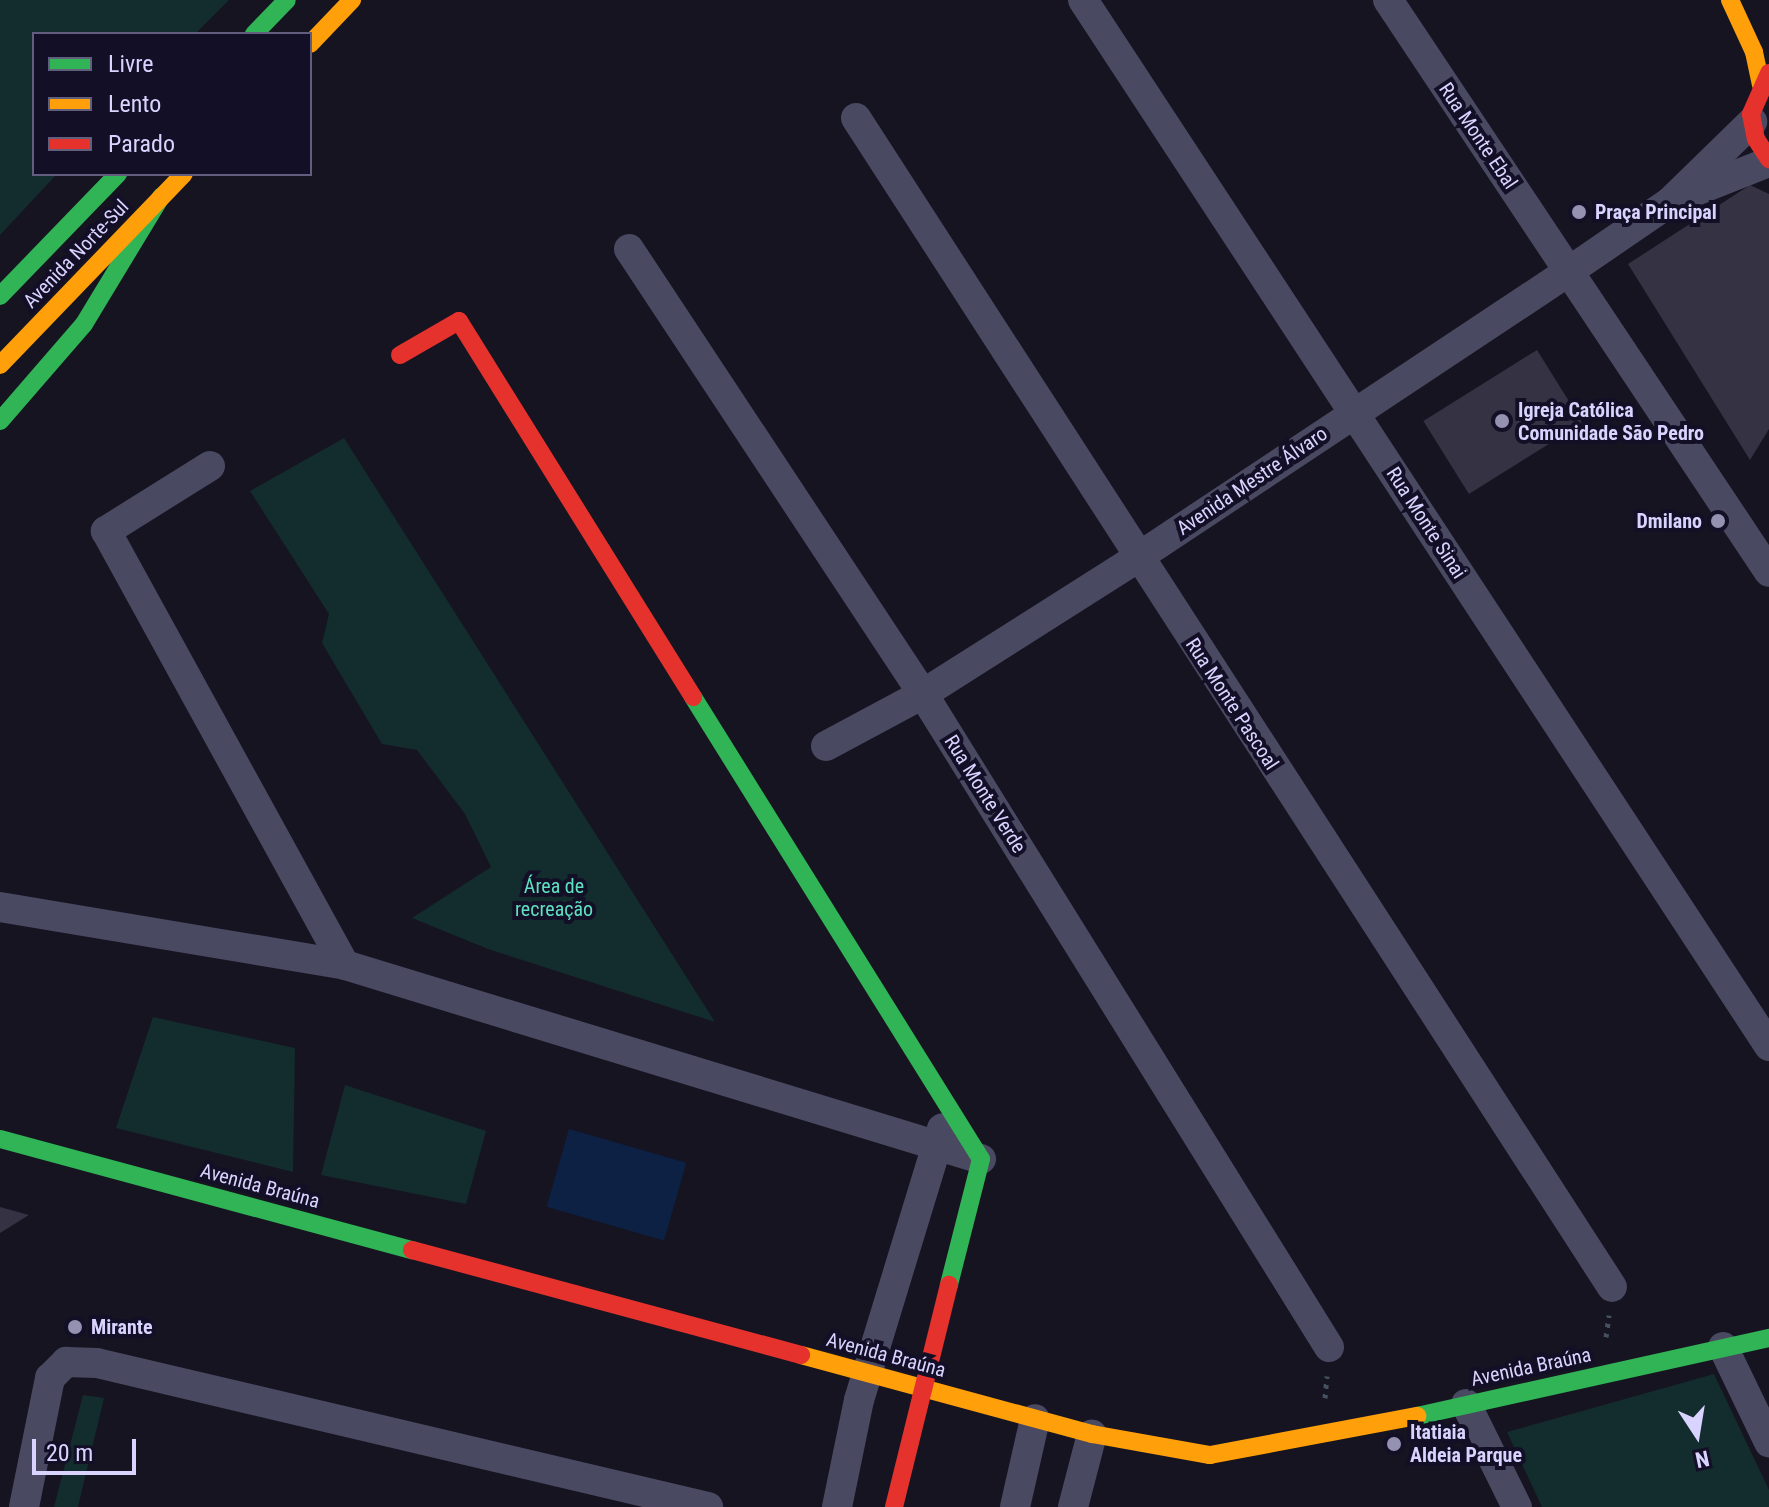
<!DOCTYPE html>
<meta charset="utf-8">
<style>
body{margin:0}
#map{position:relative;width:1769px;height:1507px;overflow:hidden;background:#161421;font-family:"Roboto Condensed",sans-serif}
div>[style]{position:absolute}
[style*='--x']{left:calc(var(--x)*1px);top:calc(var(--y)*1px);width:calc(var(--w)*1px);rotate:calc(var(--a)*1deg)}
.green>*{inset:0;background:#132c2d}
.water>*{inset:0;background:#0d2144;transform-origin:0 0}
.building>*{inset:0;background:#343243;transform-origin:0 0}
.path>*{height:5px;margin-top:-2.5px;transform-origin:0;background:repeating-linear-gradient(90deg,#44505f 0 4px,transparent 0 10px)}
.street>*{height:30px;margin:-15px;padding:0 15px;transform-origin:15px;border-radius:15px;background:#4a4962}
.fast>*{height:18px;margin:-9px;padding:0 9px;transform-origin:9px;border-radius:9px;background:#30b455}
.slow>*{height:18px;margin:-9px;padding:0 9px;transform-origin:9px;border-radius:9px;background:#ff9f0a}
.jam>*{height:18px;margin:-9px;padding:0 9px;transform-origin:9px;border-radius:9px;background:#e5322d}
.dots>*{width:22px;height:22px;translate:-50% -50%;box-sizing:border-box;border:4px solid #130f26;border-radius:50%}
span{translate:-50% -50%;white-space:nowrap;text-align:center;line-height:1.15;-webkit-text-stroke:8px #130f26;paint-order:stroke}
.street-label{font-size:20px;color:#d9d4ff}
.poi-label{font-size:20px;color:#d9d4ff;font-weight:700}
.left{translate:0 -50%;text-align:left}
.right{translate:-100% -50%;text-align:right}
.park-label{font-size:20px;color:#5fe0c0}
.legend{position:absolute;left:32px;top:32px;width:280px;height:144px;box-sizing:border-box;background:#130f26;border:2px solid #625e7d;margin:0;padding:10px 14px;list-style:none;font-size:24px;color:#d9d4ff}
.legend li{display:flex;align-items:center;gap:16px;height:40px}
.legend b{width:40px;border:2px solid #625e7d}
.north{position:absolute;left:1657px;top:1395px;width:80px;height:80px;-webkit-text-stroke:6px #130f26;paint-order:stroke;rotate:168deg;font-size:22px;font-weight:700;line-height:32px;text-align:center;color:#d9d4ff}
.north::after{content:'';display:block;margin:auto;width:28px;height:36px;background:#d9d4ff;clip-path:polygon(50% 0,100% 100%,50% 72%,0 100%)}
.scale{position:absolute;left:32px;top:1439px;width:104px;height:36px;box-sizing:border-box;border:4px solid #d9d4ff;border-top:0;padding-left:10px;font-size:24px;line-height:28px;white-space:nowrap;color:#d9d4ff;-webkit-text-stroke:6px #130f26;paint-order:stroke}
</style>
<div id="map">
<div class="green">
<i style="clip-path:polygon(0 0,229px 0,195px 34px,34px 34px,34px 174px,57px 174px,0 235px)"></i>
<i style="clip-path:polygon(344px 438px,715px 1022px,488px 949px,412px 918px,491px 867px,465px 814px,417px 750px,382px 744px,322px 643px,329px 614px,250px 491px)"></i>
<i style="clip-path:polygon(153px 1017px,295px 1048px,293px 1172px,116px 1128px)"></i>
<i style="clip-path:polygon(345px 1085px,486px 1131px,466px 1204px,321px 1175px)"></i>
<i style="clip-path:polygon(1714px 1374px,1769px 1490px,1769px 1507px,1542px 1507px,1507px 1432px)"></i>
<i style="clip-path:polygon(83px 1395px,104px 1398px,78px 1507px,54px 1507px)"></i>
</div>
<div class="water">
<i style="left:569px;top:1129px;width:122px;height:81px;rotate:16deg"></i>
</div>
<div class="building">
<i style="clip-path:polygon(1750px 185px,1769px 194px,1769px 429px,1750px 460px,1628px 264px)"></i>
<i style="left:1537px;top:350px;width:86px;height:134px;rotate:58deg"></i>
<i style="clip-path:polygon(0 1207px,29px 1215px,0 1233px)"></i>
</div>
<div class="path">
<i style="--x:1606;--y:1337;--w:22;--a:-82"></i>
<i style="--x:1325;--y:1398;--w:22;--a:-85"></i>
</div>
<div class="street">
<i style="--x:1083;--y:0;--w:1251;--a:56.74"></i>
<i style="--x:1388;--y:0;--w:687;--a:56.33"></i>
<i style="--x:856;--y:118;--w:1392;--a:57.11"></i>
<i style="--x:1683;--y:196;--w:92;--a:-21.6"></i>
<i style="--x:629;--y:249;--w:533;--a:56.55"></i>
<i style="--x:923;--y:694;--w:769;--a:58.13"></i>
<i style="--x:210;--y:466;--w:123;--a:148"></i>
<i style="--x:106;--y:531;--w:495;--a:61.2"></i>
<i style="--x:826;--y:746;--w:110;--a:-28.2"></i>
<i style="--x:923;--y:694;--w:254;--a:-32.4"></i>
<i style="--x:1137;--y:558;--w:517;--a:-33.57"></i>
<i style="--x:1568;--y:272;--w:124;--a:-34.5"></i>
<i style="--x:1670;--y:202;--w:115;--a:-44.3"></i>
<i style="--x:0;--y:907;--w:350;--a:9.5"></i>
<i style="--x:345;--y:965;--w:665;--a:16.96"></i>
<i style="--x:1723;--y:1347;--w:106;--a:64.2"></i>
<i style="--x:1466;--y:1404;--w:115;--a:63.7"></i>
<i style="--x:24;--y:1507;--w:132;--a:-78.6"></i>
<i style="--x:50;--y:1378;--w:23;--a:-45"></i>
<i style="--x:66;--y:1362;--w:31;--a:2"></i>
<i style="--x:97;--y:1363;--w:628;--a:13.26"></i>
<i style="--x:837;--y:1507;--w:109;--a:-78.4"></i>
<i style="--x:859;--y:1400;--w:284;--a:-73"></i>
<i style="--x:1015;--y:1507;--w:90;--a:-77.2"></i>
<i style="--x:1073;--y:1507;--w:75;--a:-75.4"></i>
</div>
<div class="fast">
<i style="--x:254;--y:34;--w:47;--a:-45.9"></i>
<i style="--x:0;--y:296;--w:170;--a:-46"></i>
<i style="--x:0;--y:421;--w:128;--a:-49.1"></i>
<i style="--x:84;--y:324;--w:149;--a:-58.8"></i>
<i style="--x:693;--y:697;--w:544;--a:58.06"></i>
<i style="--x:981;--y:1159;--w:130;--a:104.3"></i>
<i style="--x:0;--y:1139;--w:427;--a:15.1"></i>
<i style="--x:1417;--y:1416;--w:361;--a:-12.5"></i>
</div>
<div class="slow">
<i style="--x:1730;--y:0;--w:57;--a:65.2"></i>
<i style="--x:1754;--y:52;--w:33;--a:78"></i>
<i style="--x:310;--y:44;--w:61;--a:-46.3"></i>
<i style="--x:0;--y:365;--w:265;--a:-46.1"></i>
<i style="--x:801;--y:1355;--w:302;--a:15.2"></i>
<i style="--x:1092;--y:1434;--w:120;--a:10.1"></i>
<i style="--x:1210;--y:1455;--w:211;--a:-10.7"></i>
</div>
<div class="jam">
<i style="--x:1769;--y:73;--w:45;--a:113.7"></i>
<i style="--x:1751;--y:114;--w:25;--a:79"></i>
<i style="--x:1756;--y:139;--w:24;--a:57"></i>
<i style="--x:400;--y:355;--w:68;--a:-30"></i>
<i style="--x:459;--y:321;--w:443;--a:58.1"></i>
<i style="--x:412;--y:1250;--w:403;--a:15.1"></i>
<i style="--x:894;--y:1507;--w:229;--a:-76.1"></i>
</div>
<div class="dots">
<i style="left:1579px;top:212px;background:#9591b1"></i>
<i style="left:1502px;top:421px;background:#9591b1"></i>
<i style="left:1718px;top:521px;background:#9591b1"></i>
<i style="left:75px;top:1327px;background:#9591b1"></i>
<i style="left:1394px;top:1444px;background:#9591b1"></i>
</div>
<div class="street-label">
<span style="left:1478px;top:136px;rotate:56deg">Rua Monte Ebal</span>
<span style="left:76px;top:254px;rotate:-46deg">Avenida Norte-Sul</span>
<span style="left:1252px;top:481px;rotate:-34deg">Avenida Mestre Álvaro</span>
<span style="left:1426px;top:523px;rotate:57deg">Rua Monte Sinai</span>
<span style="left:1232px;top:704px;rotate:57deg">Rua Monte Pascoal</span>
<span style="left:985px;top:794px;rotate:58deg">Rua Monte Verde</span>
<span style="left:260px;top:1186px;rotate:15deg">Avenida Braúna</span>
<span style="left:886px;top:1355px;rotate:15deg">Avenida Braúna</span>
<span style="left:1531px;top:1367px;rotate:-12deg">Avenida Braúna</span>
</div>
<div class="poi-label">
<span class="left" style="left:1595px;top:212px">Praça Principal</span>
<span class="left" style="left:1518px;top:422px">Igreja Católica<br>Comunidade São Pedro</span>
<span class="right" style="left:1702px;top:521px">Dmilano</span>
<span class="left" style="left:91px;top:1327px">Mirante</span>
<span class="left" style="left:1410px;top:1444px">Itatiaia<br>Aldeia Parque</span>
</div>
<div class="park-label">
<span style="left:554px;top:898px">Área de<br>recreação</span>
</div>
<ul class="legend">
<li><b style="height:10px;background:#30b455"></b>Livre</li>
<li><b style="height:10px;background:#ff9f0a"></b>Lento</li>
<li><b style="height:10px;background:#e5322d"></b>Parado</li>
</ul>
<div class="north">N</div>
<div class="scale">20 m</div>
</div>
